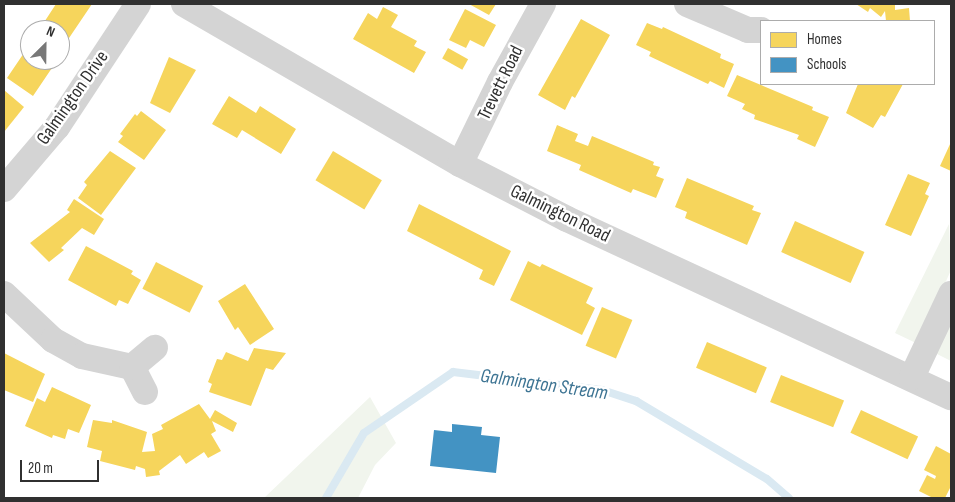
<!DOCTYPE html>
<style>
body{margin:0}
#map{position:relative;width:955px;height:502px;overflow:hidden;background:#fff;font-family:"Sofia Sans Condensed",sans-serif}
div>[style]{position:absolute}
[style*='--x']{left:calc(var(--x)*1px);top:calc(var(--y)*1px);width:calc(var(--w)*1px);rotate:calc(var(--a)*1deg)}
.green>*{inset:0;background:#f1f5ed}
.homes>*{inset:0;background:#f6d55c;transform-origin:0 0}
.schools>*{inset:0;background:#4393c3}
.stream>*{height:8px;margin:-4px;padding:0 4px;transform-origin:4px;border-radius:4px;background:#dae9f2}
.street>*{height:26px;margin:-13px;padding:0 13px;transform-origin:13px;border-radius:13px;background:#d4d4d4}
span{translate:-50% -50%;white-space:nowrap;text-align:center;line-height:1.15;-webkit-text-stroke:5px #fff;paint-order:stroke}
.street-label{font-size:19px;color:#303030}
.water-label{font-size:20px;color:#3d7493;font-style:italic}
.frame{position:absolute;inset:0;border:5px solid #303030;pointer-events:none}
.legend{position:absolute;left:760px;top:20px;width:175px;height:65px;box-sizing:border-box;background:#fff;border:1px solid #acacac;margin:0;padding:6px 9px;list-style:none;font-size:15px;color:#303030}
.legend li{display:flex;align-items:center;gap:10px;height:25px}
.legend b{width:25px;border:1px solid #acacac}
.north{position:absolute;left:20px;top:20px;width:50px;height:50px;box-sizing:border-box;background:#fff;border:1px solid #acacac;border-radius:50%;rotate:23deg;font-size:14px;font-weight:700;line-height:20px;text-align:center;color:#303030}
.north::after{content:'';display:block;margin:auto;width:18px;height:22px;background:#787878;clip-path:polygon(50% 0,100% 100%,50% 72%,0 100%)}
.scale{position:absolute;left:20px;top:460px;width:79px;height:22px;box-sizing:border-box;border:2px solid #303030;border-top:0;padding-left:6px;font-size:15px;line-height:18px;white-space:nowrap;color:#303030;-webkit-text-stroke:4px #fff;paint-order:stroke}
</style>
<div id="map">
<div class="green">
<i style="clip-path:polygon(949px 224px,951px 270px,918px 344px,895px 333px)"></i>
<i style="clip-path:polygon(951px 318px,951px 361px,935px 353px)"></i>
<i style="clip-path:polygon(370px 397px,396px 443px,375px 465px,358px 498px,264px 498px)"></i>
</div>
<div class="homes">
<i style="clip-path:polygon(56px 4px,92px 4px,67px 41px,60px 38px,60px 30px,39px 30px)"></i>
<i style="clip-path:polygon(469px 4px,496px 4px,489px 15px)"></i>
<i style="clip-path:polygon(856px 4px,895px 4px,895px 10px,909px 8px,910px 21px,886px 21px,885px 11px,881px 17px,870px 8px,868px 12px)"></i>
<i style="clip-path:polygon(383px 7px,398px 15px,391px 27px,417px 41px,414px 46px,426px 52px,414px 73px,353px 39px,368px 13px,377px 19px)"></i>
<i style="clip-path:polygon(465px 9px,496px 25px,484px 47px,470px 40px,466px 48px,449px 40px)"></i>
<i style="clip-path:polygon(581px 19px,610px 35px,575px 98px,572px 96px,565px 110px,538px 95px)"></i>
<i style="clip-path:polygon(647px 23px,662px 29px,663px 27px,721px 54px,720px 58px,734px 64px,724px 88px,710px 81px,708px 84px,649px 56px,651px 52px,636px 45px)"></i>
<i style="clip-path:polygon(30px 44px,30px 60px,56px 62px,33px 96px,7px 78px)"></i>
<i style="left:448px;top:48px;width:23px;height:12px;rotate:29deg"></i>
<i style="clip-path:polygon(169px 57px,196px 70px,170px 113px,150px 103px)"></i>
<i style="clip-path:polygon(737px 75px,813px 107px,812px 110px,829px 117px,815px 147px,797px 139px,799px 135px,754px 119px,755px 115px,742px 109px,745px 104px,727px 96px)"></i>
<i style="clip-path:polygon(858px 84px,903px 84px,885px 117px,881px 115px,873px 128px,846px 113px)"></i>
<i style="clip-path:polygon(4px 90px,24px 107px,4px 132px)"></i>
<i style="clip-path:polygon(229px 96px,256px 113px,260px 106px,296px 129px,281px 154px,242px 130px,237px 138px,212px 124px)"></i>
<i style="clip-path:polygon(141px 111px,166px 130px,144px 160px,118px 142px,123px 136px,120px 134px,135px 114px,137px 116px)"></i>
<i style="clip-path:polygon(557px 125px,578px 134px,575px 141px,588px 146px,592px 136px,654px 162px,653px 165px,660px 167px,656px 176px,664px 179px,656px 198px,633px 189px,631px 193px,579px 170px,581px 165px,547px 151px)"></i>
<i style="clip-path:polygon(951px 142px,951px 171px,940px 166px)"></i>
<i style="clip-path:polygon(110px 151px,136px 168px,101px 215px,78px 198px,87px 185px,84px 182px)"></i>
<i style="left:333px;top:151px;width:57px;height:34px;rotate:31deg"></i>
<i style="clip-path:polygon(908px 174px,930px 183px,925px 194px,929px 196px,911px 236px,885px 225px)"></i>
<i style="clip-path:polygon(687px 178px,754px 206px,752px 210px,761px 213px,747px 245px,685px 218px,687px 212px,675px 207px)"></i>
<i style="clip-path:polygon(74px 199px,104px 219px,94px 235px,82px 228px,61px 248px,64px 250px,49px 262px,30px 243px,70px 212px,67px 210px)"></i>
<i style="clip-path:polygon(419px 204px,511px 251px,494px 286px,479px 279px,483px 270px,407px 231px)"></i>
<i style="left:795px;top:221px;width:76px;height:34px;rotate:24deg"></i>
<i style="clip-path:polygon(86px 246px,133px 271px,131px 274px,141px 280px,128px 304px,119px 300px,116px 306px,68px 280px)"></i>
<i style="clip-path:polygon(528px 261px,540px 267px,542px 264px,593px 288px,586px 303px,595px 308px,582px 335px,510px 300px)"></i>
<i style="left:156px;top:262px;width:53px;height:30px;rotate:27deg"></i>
<i style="clip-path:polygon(245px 284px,274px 329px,250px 345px,238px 327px,235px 330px,218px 301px)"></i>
<i style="left:602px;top:307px;width:33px;height:42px;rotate:23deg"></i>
<i style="left:707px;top:342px;width:65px;height:28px;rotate:23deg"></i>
<i style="clip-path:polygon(254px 348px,286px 353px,273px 370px,266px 368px,251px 406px,209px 392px,212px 384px,208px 382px,217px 359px,222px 360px,226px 352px,248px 361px)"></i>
<i style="clip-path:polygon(4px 353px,45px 374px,33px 402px,4px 390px)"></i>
<i style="left:781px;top:375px;width:68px;height:29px;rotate:22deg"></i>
<i style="clip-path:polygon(52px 387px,91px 405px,79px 433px,68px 429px,65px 439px,53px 435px,52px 438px,25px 426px,37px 398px,45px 402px)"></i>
<i style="clip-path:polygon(199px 404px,210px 419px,215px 410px,237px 423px,233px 432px,212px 421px,216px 431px,211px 434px,221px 451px,208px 458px,204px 452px,186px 464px,180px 455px,159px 471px,160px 475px,146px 477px,145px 469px,136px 466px,135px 470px,100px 461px,102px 451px,87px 447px,93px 420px,112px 423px,112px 420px,147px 432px,142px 452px,155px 451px,152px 434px,163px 429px,161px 425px)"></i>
<i style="left:861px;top:410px;width:63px;height:25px;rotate:25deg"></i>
<i style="clip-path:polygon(936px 446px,951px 454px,951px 486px,945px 498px,933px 498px,919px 491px,927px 475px,935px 479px,936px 476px,924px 470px)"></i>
</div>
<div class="schools">
<i style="clip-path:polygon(452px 424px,482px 427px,481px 435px,500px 437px,496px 473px,430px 466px,434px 430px,452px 432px)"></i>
</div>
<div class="stream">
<i style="--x:326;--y:498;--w:75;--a:-59.7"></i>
<i style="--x:364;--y:433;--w:108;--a:-34.4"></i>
<i style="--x:453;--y:372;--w:150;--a:6.9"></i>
<i style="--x:602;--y:390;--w:36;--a:18"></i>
<i style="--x:636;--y:401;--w:152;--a:30.8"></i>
<i style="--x:767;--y:479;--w:29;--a:41"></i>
</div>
<div class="street">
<i style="--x:184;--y:4;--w:319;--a:30.1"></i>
<i style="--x:460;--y:164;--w:120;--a:27.2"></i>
<i style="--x:567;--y:219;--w:423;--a:24.9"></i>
<i style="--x:687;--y:4;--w:66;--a:23.1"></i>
<i style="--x:748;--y:30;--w:13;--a:0"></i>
<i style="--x:460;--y:164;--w:91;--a:-64"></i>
<i style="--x:500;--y:82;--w:89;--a:-61.1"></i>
<i style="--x:4;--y:189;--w:82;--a:-49.5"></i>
<i style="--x:57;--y:127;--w:147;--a:-56.6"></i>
<i style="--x:4;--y:294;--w:67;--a:43.2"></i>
<i style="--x:53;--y:340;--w:33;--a:29"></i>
<i style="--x:82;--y:356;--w:51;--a:12.4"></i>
<i style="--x:912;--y:377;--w:92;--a:-64.8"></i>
<i style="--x:145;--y:392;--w:28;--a:-117"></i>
<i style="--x:132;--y:367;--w:30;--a:-40"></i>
</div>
<div class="street-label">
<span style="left:501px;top:83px;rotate:-64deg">Trevett Road</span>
<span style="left:73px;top:98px;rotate:-55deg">Galmington Drive</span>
<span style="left:560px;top:214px;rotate:26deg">Galmington Road</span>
</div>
<div class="water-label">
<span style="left:544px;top:385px;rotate:8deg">Galmington Stream</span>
</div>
<div class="frame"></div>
<ul class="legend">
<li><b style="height:14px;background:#f6d55c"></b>Homes</li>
<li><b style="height:14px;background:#4393c3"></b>Schools</li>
</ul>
<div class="north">N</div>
<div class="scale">20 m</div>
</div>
